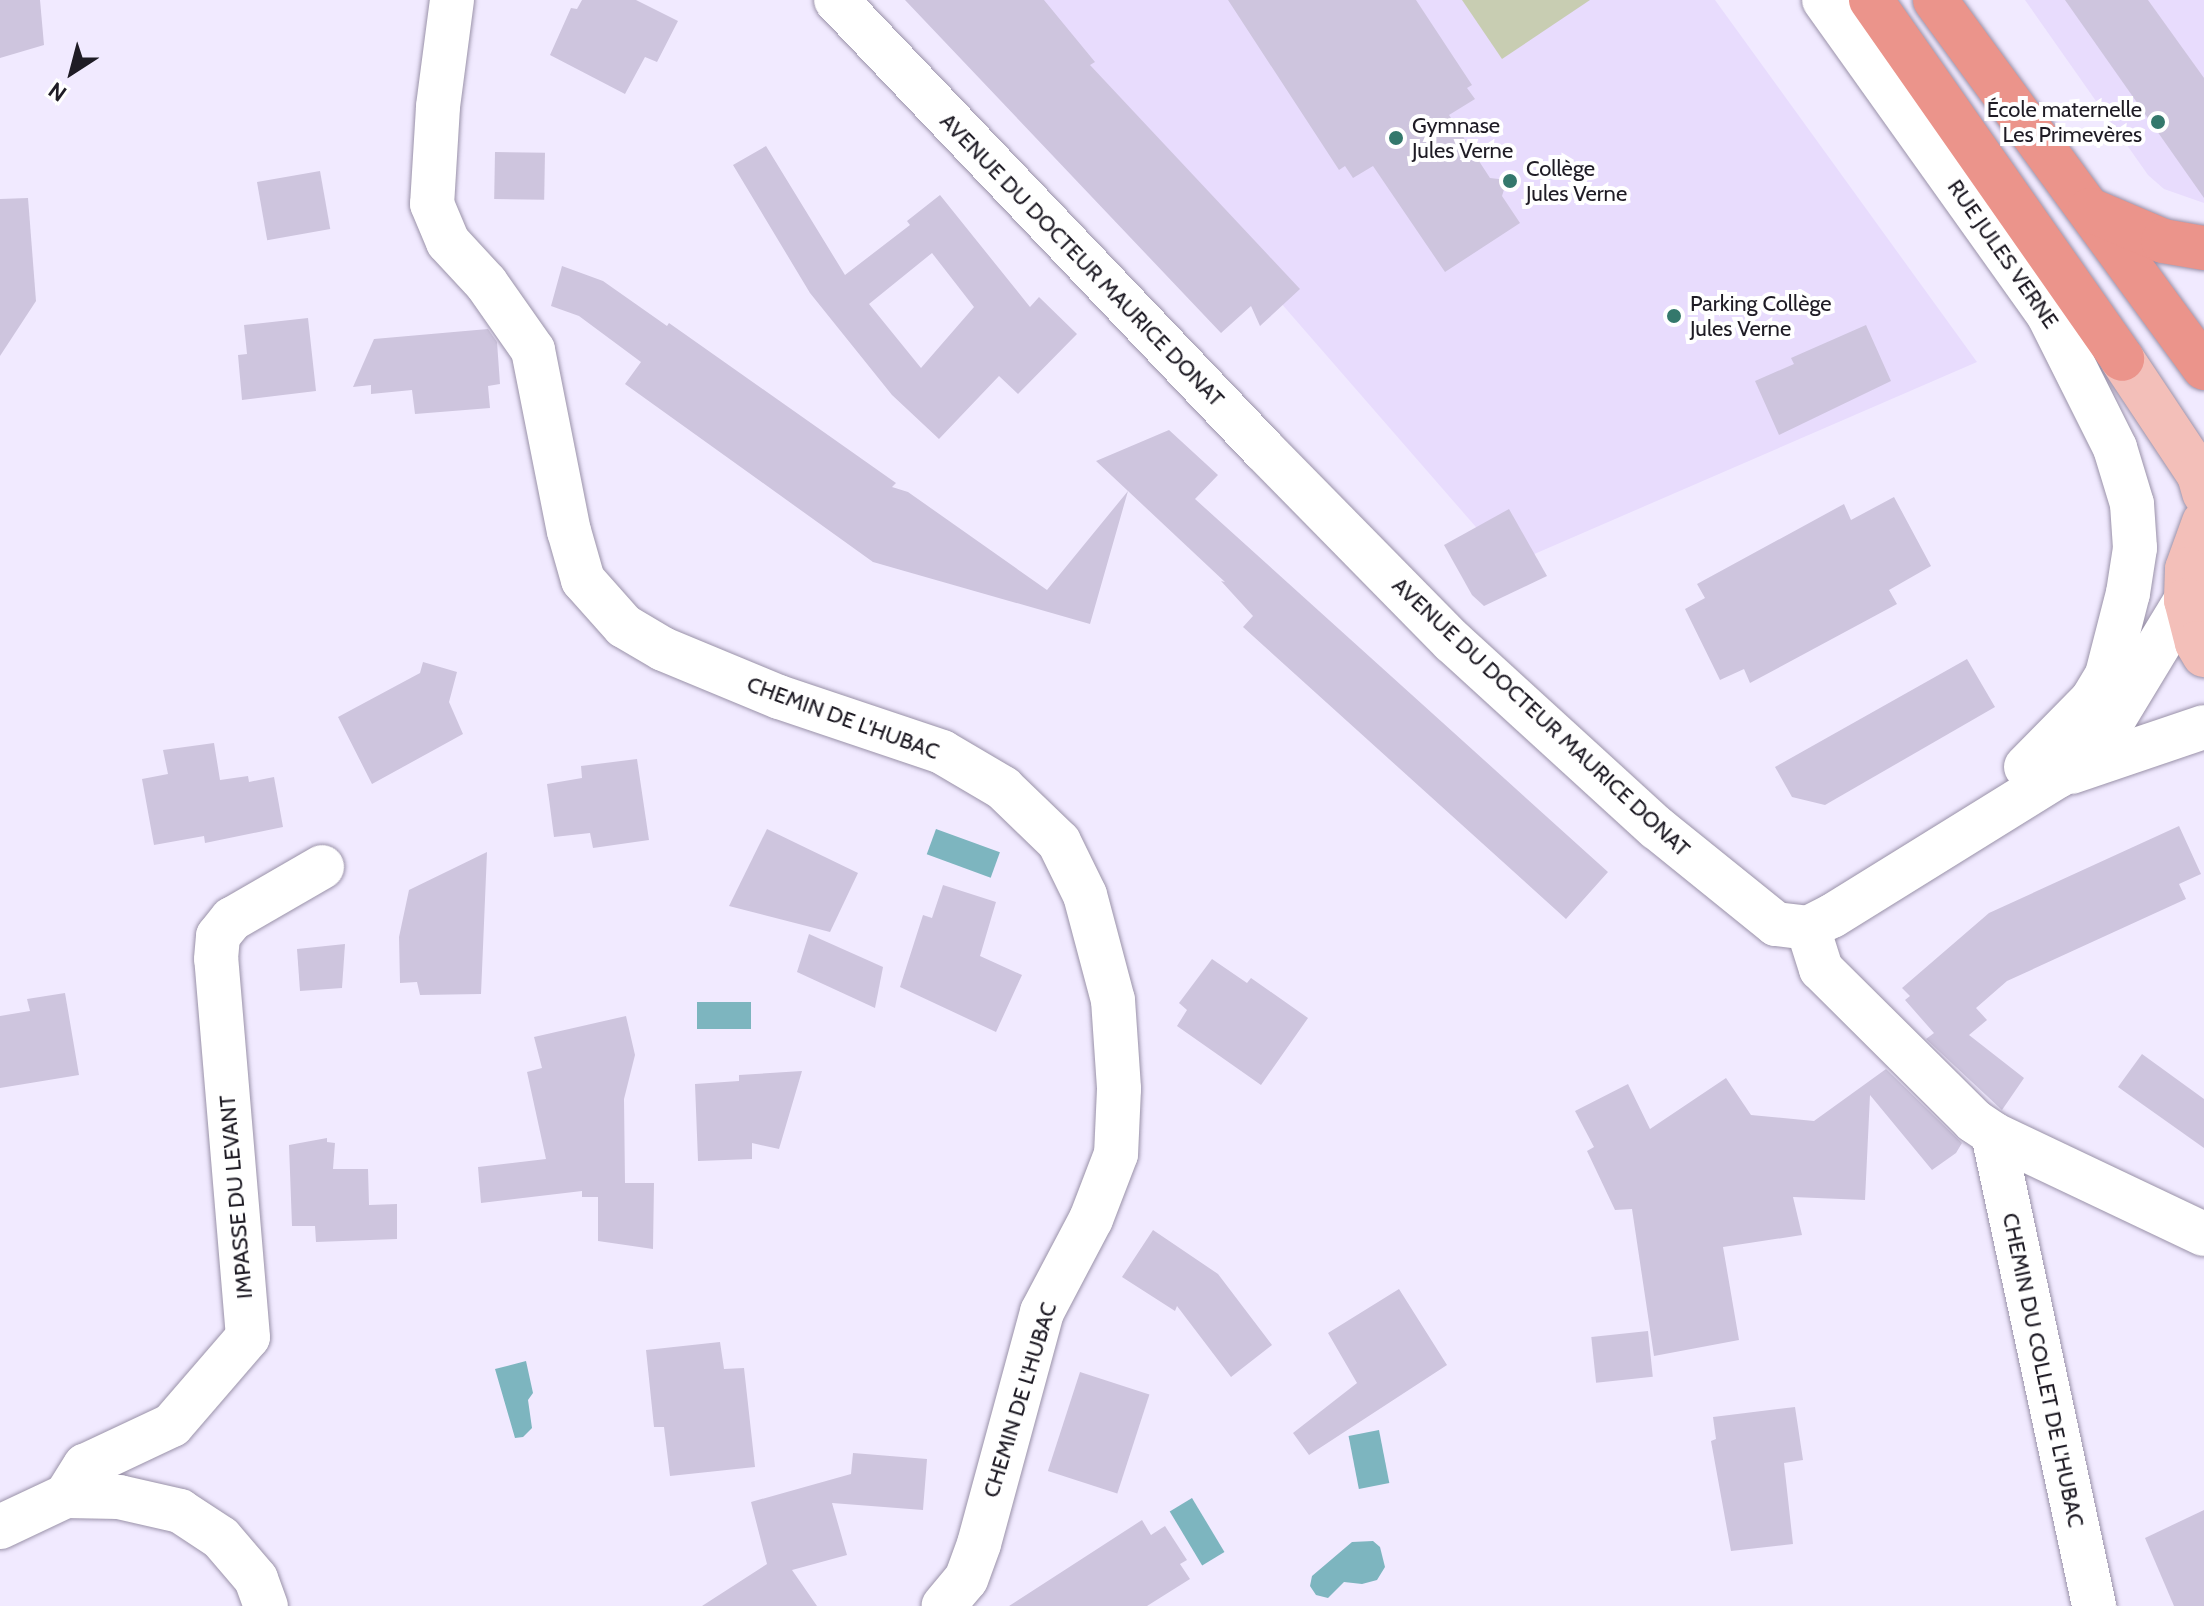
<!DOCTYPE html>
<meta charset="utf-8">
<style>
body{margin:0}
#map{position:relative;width:2204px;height:1606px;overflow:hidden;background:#f1eaff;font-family:Cabin,sans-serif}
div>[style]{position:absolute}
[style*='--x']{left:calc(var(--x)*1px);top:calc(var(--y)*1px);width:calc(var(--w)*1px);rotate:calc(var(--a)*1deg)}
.built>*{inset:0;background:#e8dcfd}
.green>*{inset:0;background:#c8cdb2}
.water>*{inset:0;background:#7db5bf;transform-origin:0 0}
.building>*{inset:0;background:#cec5de;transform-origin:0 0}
.roads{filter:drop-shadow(0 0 2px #9a92a9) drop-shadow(0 0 2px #9a92a9)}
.minor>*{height:44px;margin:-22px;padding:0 22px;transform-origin:22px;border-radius:22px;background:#fff}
.major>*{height:44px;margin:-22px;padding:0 22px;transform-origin:22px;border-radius:22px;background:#f3bfb9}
.highway>*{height:44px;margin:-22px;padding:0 22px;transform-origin:22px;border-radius:22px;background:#eb948b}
.dots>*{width:22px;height:22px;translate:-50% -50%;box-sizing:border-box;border:4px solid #fff;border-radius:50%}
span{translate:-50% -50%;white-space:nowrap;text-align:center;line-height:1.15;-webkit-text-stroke:8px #fff;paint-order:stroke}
.poi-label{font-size:22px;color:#1f1c25}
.right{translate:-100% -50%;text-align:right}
.left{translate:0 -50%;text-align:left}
.street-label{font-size:22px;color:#1f1c25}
.north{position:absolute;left:32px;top:32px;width:80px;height:80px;-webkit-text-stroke:6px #fff;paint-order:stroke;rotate:216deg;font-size:22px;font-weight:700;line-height:32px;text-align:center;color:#1f1c25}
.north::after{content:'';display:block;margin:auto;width:28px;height:36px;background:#1f1c25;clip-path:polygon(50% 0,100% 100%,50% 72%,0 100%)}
</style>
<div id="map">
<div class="built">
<i style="clip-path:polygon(1017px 0,1715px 0,1977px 362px,1509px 565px)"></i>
<i style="clip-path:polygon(2025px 0,2204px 0,2204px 203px,2164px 189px,2148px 175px)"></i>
</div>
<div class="green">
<i style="clip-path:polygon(1462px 0,1590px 0,1502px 59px)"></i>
</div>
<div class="water">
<i style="left:936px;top:829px;width:68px;height:27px;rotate:20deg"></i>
<i style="left:697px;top:1002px;width:54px;height:27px"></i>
<i style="clip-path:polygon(526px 1361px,533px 1393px,528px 1400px,532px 1428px,523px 1437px,515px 1438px,495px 1369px)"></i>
<i style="left:1379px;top:1430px;width:54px;height:31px;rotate:79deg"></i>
<i style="left:1192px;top:1498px;width:63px;height:26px;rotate:59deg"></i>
<i style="clip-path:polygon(1373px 1541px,1380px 1547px,1385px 1567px,1377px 1580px,1362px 1584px,1344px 1582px,1328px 1598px,1316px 1595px,1310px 1586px,1312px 1576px,1352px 1542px)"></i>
</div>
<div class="building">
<i style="clip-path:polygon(0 0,40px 0,44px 45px,0 58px)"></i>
<i style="clip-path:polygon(582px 0,636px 0,678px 21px,657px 62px,645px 57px,625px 94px,550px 55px,571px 8px,577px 9px)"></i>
<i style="clip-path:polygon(905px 0,1044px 0,1095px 62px,1090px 65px,1300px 289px,1260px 326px,1251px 306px,1221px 333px)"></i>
<i style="clip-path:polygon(1228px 0,1416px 0,1472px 85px,1467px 88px,1475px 99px,1449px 115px,1490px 178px,1507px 180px,1502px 196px,1520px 223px,1445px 272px,1373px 166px,1353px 178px,1345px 166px,1339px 170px)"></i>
<i style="clip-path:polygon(2065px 0,2148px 0,2204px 78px,2204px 198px)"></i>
<i style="clip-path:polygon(evenodd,766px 146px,845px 275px,910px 225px,907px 221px,940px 195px,1030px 307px,1039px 297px,1077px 334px,1018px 394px,999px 376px,939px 439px,892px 395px,810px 293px,733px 165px,766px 146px,932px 253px,974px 307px,921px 368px,869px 304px,932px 253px)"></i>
<i style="left:495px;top:152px;width:50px;height:47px;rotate:1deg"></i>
<i style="left:320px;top:171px;width:59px;height:64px;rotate:80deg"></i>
<i style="clip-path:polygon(28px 198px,36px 301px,0 356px,0 199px)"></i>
<i style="clip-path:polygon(562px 266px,603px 281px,667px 326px,669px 323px,896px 483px,892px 487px,908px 492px,1047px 590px,1128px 491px,1096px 461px,1169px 430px,1218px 475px,1195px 499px,1608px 872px,1566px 919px,1243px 627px,1253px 616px,1221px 581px,1225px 582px,1128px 491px,1090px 624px,873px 562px,625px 384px,641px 362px,579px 316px,551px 306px)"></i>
<i style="clip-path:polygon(308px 318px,316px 391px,242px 400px,238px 355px,247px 354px,244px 325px)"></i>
<i style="clip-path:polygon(1866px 325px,1891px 381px,1779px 435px,1755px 381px,1794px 364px,1791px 358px)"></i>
<i style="clip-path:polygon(488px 329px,497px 342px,500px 384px,488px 386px,490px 408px,415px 414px,412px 390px,371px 394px,371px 385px,353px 387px,374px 339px)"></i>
<i style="clip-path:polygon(1894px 497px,1931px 566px,1889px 590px,1897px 604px,1750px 683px,1744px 669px,1720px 680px,1685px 609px,1705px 598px,1697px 584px,1844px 504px,1851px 520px)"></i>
<i style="clip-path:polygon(1509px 509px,1547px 576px,1484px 606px,1472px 595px,1444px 545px)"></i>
<i style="clip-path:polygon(1967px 659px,1995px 707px,1825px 805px,1792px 797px,1775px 767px)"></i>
<i style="clip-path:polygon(423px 662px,457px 672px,449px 702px,463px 734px,372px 784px,338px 717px,420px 673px)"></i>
<i style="clip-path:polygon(214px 743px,220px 780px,248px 776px,249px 782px,274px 777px,283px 827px,205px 843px,204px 836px,154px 845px,142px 779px,168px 774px,163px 750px)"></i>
<i style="clip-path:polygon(637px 759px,649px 840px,593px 848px,590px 833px,554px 837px,547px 784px,582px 778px,581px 766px)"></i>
<i style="clip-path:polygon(2179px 826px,2201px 874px,2179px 884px,2186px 899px,2007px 981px,1976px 1008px,1987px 1020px,1969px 1035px,2024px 1078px,2002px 1110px,1926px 1039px,1934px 1033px,1905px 1000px,1910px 996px,1902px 988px,1989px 913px)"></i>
<i style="clip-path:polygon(767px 829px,858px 873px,830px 932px,729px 906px)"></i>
<i style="clip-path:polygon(487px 852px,481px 994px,420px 995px,417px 982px,400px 983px,399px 937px,409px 890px)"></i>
<i style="clip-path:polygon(943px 885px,996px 902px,980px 956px,1022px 975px,996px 1032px,900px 987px,923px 915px,932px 918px)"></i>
<i style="clip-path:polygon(809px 934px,883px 967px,875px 1008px,797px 972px)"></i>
<i style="clip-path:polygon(345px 944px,342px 988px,300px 991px,297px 949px)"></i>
<i style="clip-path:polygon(1212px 959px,1247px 983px,1251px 978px,1308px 1018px,1261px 1085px,1177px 1026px,1187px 1010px,1179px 1003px)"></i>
<i style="clip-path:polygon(65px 993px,79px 1075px,0 1088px,0 1016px,30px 1011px,27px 999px)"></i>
<i style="clip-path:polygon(626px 1016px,635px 1055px,624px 1099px,625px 1183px,654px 1183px,653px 1249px,598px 1241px,598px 1197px,582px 1197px,582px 1191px,481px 1203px,478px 1167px,546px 1159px,527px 1072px,542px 1068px,534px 1037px)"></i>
<i style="clip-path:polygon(2142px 1054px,2204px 1099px,2204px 1148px,2118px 1087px)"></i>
<i style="clip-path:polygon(1886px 1069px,1962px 1143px,1956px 1153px,1932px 1170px,1870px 1095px,1865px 1200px,1793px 1197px,1802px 1235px,1723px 1247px,1739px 1340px,1654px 1356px,1632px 1209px,1615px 1210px,1587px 1151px,1594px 1147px,1575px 1111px,1628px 1084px,1650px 1129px,1726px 1078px,1751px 1115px,1814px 1121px)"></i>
<i style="clip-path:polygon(802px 1071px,779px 1149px,752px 1143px,752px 1159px,698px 1161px,695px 1084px,739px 1081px,739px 1075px)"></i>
<i style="clip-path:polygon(327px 1138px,327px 1142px,335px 1143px,333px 1169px,368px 1169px,369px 1205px,397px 1204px,397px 1239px,316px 1242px,315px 1226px,292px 1226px,289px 1145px)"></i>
<i style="clip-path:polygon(1153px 1230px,1218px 1274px,1272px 1345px,1231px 1377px,1177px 1306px,1175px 1311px,1122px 1277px)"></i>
<i style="clip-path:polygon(1399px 1289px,1447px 1365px,1309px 1455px,1293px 1433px,1357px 1383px,1328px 1333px)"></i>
<i style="left:1648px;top:1331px;width:46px;height:57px;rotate:84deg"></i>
<i style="clip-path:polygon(720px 1342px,724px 1369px,744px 1368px,755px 1467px,670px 1476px,664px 1427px,654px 1427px,646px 1350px)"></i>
<i style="left:1080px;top:1372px;width:73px;height:104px;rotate:18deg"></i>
<i style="clip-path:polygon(1795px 1407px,1803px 1460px,1784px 1463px,1793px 1544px,1731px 1551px,1711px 1441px,1716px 1439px,1713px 1417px)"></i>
<i style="clip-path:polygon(853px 1453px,927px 1459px,923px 1510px,832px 1503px,847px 1555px,792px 1570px,817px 1606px,702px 1606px,767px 1564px,751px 1502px,851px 1474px)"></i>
<i style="clip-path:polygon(2204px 1510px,2204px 1606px,2174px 1606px,2145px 1538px)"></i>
<i style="clip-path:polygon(1142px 1520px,1151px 1535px,1165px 1526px,1187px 1560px,1180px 1564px,1190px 1579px,1147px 1606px,1009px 1606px)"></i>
</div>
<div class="roads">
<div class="minor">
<i style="--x:452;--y:0;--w:108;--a:97.5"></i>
<i style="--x:438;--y:107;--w:97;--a:93.5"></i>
<i style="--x:432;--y:204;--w:41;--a:67.2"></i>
<i style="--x:448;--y:242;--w:56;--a:47.2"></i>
<i style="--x:486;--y:283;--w:82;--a:55"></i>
<i style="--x:533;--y:350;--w:185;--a:78.8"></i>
<i style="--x:569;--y:531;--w:51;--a:74.1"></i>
<i style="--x:583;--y:580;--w:62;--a:48.3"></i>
<i style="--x:624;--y:626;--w:45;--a:30.5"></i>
<i style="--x:663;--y:649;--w:126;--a:22.5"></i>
<i style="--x:779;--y:697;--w:172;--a:18.6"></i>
<i style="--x:942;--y:752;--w:71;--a:30.5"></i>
<i style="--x:1003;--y:788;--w:78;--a:44"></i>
<i style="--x:1059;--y:842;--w:59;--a:63.9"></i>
<i style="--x:1085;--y:895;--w:109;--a:75.1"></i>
<i style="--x:1113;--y:1000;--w:89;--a:86.1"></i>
<i style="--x:1119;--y:1089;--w:65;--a:92.6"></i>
<i style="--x:1116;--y:1154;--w:70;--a:111"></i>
<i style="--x:1091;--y:1219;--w:105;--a:117.8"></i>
<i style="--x:1042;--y:1312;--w:240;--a:105.2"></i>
<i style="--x:979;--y:1544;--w:37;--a:110"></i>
<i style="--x:966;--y:1579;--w:35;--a:130"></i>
<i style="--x:836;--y:0;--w:621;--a:46.44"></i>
<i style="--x:1264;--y:450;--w:269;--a:45.5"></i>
<i style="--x:1453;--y:642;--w:276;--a:42.4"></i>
<i style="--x:1657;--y:828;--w:153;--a:38.9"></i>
<i style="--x:1776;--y:924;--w:32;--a:7"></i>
<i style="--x:1808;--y:928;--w:27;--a:-27"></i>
<i style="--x:1832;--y:916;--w:266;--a:-31.8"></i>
<i style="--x:2058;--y:776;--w:65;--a:-42.5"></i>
<i style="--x:2106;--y:732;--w:154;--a:-58.8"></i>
<i style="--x:1824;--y:0;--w:386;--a:54.5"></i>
<i style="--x:2048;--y:314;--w:150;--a:63.4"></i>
<i style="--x:2115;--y:448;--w:59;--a:73.1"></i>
<i style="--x:2132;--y:504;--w:44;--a:86.1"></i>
<i style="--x:2135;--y:548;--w:46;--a:98.8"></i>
<i style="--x:2128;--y:593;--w:85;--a:104.4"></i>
<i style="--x:2107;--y:675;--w:29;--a:121"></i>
<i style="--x:2092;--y:700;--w:94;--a:134.6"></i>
<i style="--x:2071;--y:772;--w:140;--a:-18.7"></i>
<i style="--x:1808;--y:928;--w:43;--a:72.4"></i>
<i style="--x:1821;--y:969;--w:216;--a:44.8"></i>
<i style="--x:1974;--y:1121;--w:23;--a:34"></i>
<i style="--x:1993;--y:1134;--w:233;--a:25.4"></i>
<i style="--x:1993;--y:1134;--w:483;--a:77.9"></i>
<i style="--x:66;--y:1496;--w:36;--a:-58"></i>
<i style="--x:85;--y:1466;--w:96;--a:-25.2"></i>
<i style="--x:172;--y:1425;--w:116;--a:-49.2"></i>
<i style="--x:248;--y:1337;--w:379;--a:-94.8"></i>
<i style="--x:216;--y:959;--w:23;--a:-85"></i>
<i style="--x:218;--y:936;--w:22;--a:-51"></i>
<i style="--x:232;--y:919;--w:104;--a:-30"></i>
<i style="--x:0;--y:1527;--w:73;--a:-25.2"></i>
<i style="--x:66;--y:1496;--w:53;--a:1.1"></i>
<i style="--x:119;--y:1497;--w:63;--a:12.9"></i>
<i style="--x:180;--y:1511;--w:49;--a:33.4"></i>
<i style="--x:221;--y:1538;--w:54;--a:49.5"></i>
<i style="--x:256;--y:1579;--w:29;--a:70"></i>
</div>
<div class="major">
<i style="--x:2122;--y:359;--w:139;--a:56.4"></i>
<i style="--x:2199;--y:475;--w:19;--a:74"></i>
<i style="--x:2204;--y:522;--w:50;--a:109.9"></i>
<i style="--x:2187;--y:569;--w:31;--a:92"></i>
<i style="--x:2186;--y:600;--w:44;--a:75.7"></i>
<i style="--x:2197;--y:643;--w:14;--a:60"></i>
</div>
<div class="highway">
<i style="--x:1871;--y:0;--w:438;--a:55"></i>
<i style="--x:1935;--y:0;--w:456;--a:53.8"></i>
<i style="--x:2090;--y:210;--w:79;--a:23"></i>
<i style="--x:2163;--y:241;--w:42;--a:9.7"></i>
</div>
</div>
<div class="dots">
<i style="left:2158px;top:122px;background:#34786c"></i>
<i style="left:1396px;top:138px;background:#34786c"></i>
<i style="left:1510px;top:181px;background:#34786c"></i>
<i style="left:1674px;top:316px;background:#34786c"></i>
</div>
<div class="poi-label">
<span class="right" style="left:2142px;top:122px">École maternelle<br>Les Primevères</span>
<span class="left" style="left:1412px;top:138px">Gymnase<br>Jules Verne</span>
<span class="left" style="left:1526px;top:181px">Collège<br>Jules Verne</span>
<span class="left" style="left:1690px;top:316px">Parking Collège<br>Jules Verne</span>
</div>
<div class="street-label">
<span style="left:2003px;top:254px;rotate:55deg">RUE JULES VERNE</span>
<span style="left:1082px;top:260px;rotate:46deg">AVENUE DU DOCTEUR MAURICE DONAT</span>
<span style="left:1541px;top:717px;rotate:43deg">AVENUE DU DOCTEUR MAURICE DONAT</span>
<span style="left:843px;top:718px;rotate:20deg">CHEMIN DE L'HUBAC</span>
<span style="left:236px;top:1197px;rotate:-95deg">IMPASSE DU LEVANT</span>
<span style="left:2043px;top:1370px;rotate:78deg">CHEMIN DU COLLET DE L'HUBAC</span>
<span style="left:1020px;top:1400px;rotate:-73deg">CHEMIN DE L'HUBAC</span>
</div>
<div class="north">N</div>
</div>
